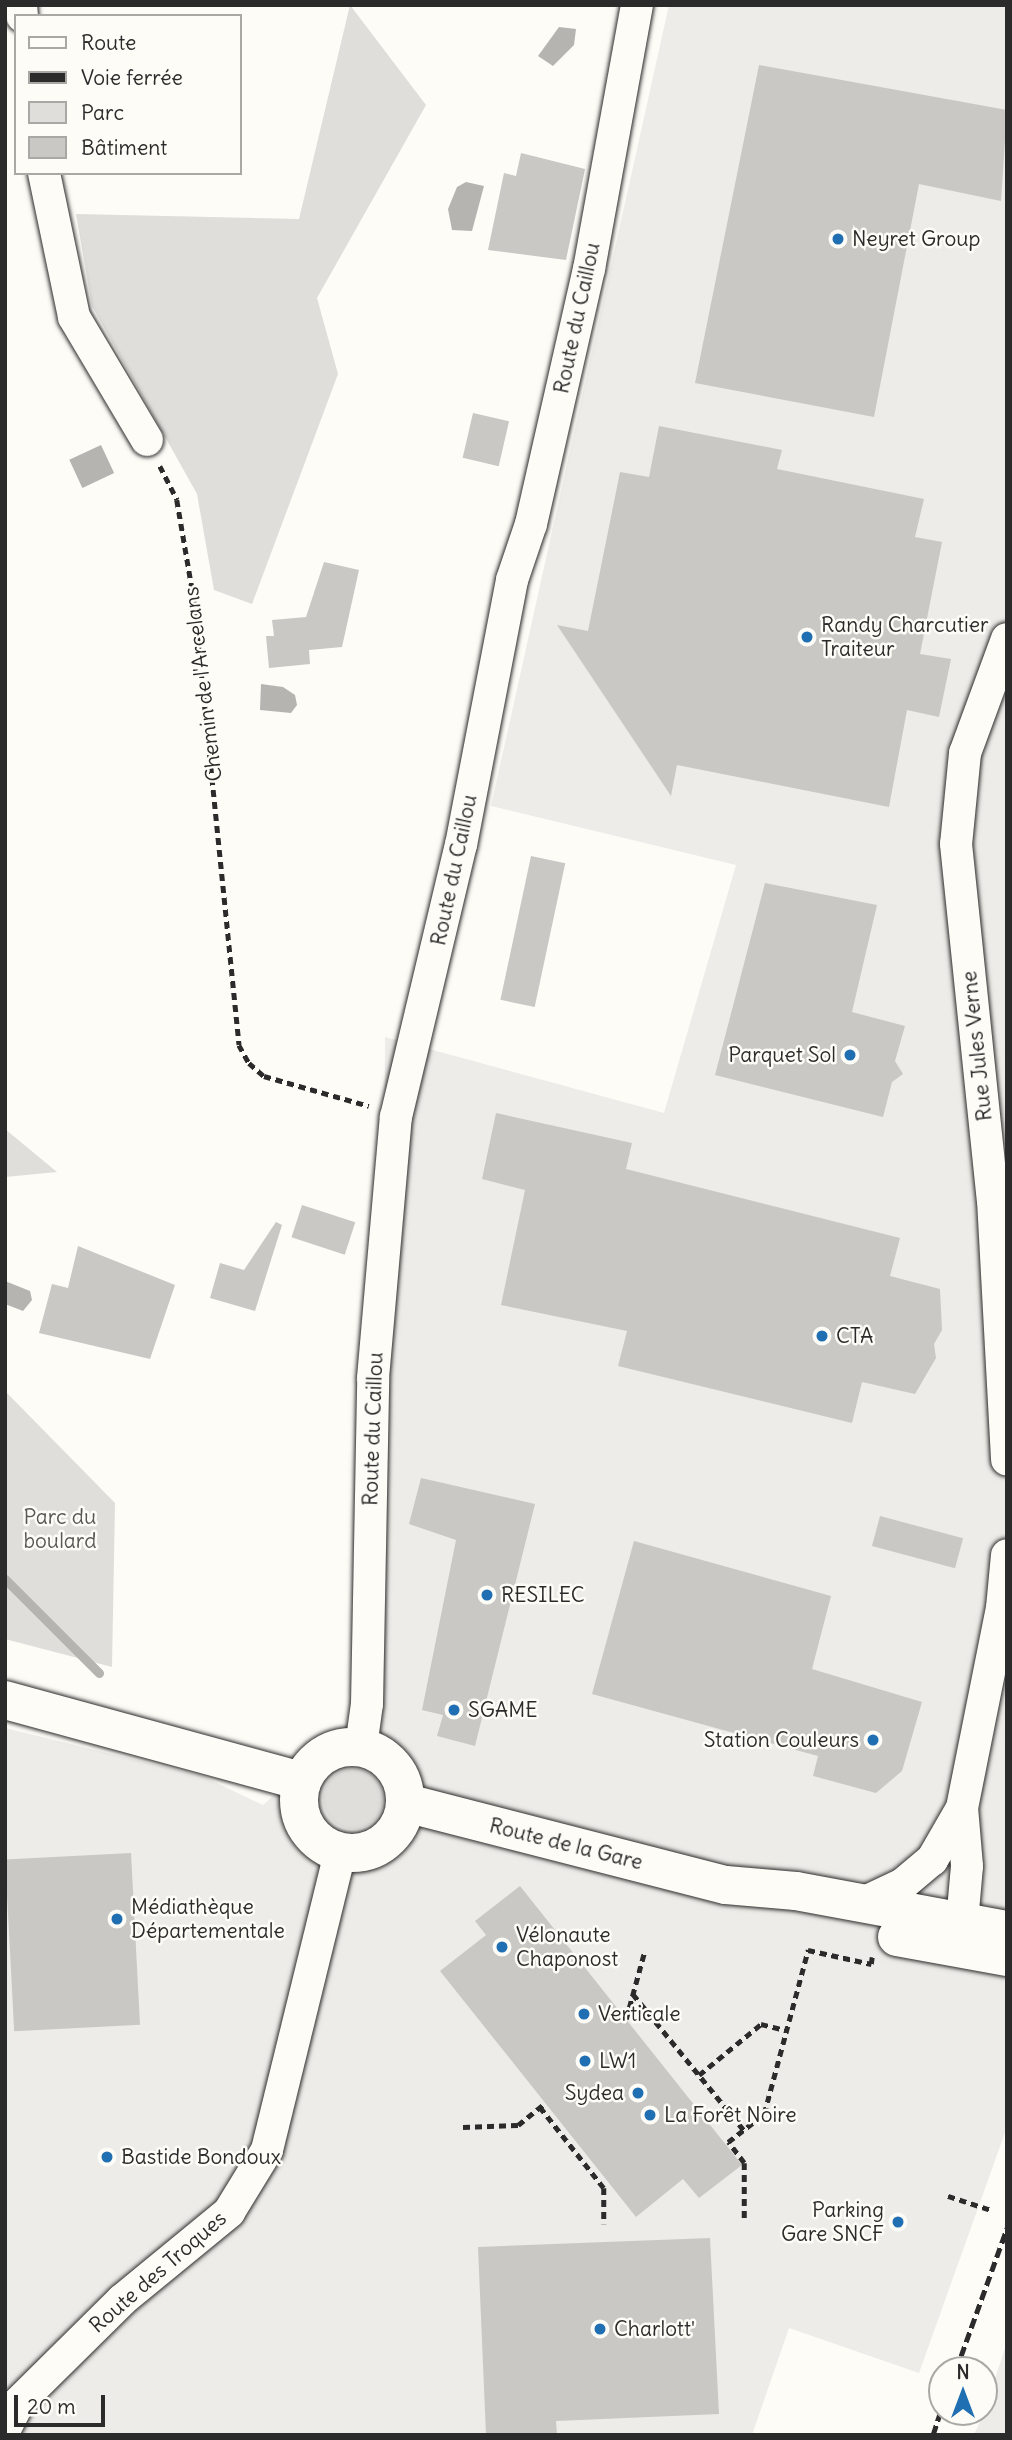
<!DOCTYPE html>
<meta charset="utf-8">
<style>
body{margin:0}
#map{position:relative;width:1012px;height:2440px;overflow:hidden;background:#fdfcf7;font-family:Delius,sans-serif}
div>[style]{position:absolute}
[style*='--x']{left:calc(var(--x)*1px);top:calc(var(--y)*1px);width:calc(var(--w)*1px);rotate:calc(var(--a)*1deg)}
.built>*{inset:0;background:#edece8}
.green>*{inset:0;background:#dfdeda}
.round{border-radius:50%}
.water>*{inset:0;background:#b5b4b1;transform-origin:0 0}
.stream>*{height:9px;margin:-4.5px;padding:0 4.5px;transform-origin:4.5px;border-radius:4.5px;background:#b5b4b1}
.building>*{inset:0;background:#c9c8c4;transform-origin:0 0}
.path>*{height:4.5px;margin-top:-2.25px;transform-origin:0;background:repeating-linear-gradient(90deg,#2b2b2b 0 7px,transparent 0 12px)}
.roads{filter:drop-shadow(0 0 2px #2b2b2b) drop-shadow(0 0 2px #2b2b2b)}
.minor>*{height:32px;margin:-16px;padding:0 16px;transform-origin:16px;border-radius:16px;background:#fdfcf7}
.secondary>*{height:38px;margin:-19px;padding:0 19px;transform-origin:19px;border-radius:19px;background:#fdfcf7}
.secondary>.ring{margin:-19px;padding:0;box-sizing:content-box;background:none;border:38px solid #fdfcf7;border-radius:50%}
.rail>*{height:5px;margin-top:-2.5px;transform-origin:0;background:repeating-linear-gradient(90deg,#2b2b2b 0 10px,transparent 0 15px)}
.dots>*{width:19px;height:19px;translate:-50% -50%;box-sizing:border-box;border:4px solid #fdfcf7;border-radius:50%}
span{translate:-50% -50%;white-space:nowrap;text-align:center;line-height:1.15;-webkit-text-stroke:5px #fdfcf7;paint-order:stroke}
.poi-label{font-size:21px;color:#2b2b2b}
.left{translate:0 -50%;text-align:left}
.right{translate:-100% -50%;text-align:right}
.street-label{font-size:21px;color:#2b2b2b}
.park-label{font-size:21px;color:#585857}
.frame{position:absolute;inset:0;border:7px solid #2b2b2b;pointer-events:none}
.legend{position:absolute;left:14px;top:14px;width:228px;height:161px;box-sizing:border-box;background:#fdfcf7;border:2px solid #a9a8a5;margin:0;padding:9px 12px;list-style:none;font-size:21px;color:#2b2b2b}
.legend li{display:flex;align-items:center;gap:14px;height:35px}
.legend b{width:35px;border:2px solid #a9a8a5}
.north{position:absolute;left:928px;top:2356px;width:70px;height:70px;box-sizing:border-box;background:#fdfcf7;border:2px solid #a9a8a5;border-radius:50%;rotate:0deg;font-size:19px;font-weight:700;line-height:28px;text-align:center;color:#2b2b2b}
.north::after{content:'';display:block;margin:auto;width:24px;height:32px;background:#1f6fb2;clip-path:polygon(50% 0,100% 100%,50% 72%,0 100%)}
.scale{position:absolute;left:14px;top:2395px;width:91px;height:32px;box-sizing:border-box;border:4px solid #2b2b2b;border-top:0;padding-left:9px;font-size:21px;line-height:24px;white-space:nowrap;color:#2b2b2b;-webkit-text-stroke:5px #fdfcf7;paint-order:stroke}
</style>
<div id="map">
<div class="built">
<i style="clip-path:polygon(669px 5px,1007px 5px,1007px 2127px,919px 2373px,789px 2328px,752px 2435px,5px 2435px,5px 1728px,202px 1776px,263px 1805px,381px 1701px,385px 1037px,664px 1113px,736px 865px,491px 806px)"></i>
<i style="clip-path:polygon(1007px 2342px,1007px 2435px,974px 2435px,984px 2412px)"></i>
</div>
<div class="green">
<i style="clip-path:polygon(350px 5px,426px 105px,317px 298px,338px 374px,252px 604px,214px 590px,197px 494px,92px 306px,76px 214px,299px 219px)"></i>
<i style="clip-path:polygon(5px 1129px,57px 1172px,5px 1177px)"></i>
<i style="clip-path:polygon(5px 1391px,115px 1503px,112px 1667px,5px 1639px)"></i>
<i class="round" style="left:323px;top:1769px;width:60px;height:60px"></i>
</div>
<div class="water">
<i style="clip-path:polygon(559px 27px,576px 29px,574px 45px,553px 66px,538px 56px)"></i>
<i style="clip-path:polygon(466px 182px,484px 186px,472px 231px,452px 230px,448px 209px,457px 187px)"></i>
<i style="left:101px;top:445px;width:31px;height:35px;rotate:65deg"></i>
<i style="clip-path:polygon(261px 684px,283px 687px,295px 695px,297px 705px,291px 713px,260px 710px)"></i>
<i style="clip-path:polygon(5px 1281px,30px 1291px,32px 1300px,23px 1311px,5px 1304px)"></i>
</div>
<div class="stream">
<i style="--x:5;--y:1579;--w:133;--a:45"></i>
</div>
<div class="building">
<i style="clip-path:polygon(759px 65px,1007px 110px,1001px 201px,919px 184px,874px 417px,695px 383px)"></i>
<i style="clip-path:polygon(521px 153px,585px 169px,566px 260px,488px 250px,504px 173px,516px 176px)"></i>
<i style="left:473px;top:413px;width:37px;height:46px;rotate:13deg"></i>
<i style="clip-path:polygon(659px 426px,782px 450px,777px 469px,924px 499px,915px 537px,942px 542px,920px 654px,951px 659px,939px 717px,907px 710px,889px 807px,677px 765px,671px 796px,557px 625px,588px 631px,620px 472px,649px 477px)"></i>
<i style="clip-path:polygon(324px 562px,359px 570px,342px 647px,309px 650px,310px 664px,269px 668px,266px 636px,274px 636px,272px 620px,306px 617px)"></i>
<i style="left:531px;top:856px;width:35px;height:147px;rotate:12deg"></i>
<i style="clip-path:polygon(765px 883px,877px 905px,852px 1012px,905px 1026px,895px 1061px,903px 1074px,892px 1082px,883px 1117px,715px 1075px)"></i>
<i style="clip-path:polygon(496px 1113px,632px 1143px,626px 1169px,900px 1238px,890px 1276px,940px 1289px,942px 1330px,934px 1344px,936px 1358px,915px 1394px,862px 1382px,852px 1423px,618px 1366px,627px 1331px,501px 1305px,525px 1190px,482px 1179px)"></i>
<i style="left:302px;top:1205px;width:56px;height:34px;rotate:18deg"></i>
<i style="clip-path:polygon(276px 1222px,282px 1225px,255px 1311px,210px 1298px,220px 1263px,244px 1270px)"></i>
<i style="clip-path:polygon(78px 1246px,175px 1285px,150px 1359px,39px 1333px,52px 1284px,68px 1288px)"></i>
<i style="clip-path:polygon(421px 1478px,535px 1504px,475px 1746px,437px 1736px,443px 1715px,422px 1710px,456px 1540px,409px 1524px)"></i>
<i style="left:880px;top:1516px;width:86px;height:31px;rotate:15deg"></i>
<i style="clip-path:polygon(634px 1541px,831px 1596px,812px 1669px,922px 1702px,902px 1771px,876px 1793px,813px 1776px,818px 1756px,592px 1694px)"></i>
<i style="left:131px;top:1853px;width:172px;height:126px;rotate:87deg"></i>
<i style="clip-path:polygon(520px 1886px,742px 2165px,699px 2198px,683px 2179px,636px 2217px,440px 1971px,486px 1935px,475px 1921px)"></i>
<i style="clip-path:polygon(710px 2238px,719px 2414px,556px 2421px,557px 2435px,486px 2435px,478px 2247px)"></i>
</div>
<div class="path">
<i style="--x:160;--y:466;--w:38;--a:63"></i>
<i style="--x:177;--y:500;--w:100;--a:80.3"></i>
<i style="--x:194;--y:599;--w:448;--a:84.2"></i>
<i style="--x:239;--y:1045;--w:21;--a:61"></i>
<i style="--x:249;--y:1063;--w:20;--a:41"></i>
<i style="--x:264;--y:1076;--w:109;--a:15.9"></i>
<i style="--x:633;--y:1994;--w:176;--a:50.8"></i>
<i style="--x:626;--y:2019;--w:68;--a:-74.7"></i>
<i style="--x:699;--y:2075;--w:80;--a:-39.4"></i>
<i style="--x:761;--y:2024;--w:25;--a:14"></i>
<i style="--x:540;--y:2107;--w:103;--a:51.7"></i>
<i style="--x:604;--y:2188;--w:36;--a:90"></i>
<i style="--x:463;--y:2127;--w:55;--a:-2.1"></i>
<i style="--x:518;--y:2125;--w:35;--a:-39"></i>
<i style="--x:948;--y:2196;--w:45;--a:18"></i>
<i style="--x:744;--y:2218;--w:55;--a:-90"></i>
<i style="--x:744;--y:2163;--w:26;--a:-127"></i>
<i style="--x:728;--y:2142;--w:46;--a:-37.9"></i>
<i style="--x:764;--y:2114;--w:170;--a:-75"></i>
<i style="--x:808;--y:1950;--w:65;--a:12.5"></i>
<i style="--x:871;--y:1964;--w:7;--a:-82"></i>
</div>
<div class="roads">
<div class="minor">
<i style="--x:21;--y:5;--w:11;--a:85"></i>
<i style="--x:44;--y:173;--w:147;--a:78.2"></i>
<i style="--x:74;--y:317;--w:143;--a:59.3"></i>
<i style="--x:1007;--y:639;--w:121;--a:110.2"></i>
<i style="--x:965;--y:753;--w:91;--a:95.6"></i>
<i style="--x:956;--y:844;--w:358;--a:84.1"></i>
<i style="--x:993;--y:1200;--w:260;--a:86.9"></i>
<i style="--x:361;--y:1747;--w:43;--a:-82.1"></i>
<i style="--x:367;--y:1704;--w:326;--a:-88.9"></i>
<i style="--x:373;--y:1378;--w:262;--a:-85"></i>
<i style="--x:396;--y:1117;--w:280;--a:-76.6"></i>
<i style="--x:461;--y:845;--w:270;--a:-79.1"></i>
<i style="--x:512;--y:580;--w:59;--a:-71.3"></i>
<i style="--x:531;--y:524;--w:262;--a:-77.2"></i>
<i style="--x:589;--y:269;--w:268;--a:-79.7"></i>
<i style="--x:863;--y:1903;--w:44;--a:-25.4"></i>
<i style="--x:903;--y:1884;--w:38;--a:-40"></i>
<i style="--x:932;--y:1860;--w:60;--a:-60"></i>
<i style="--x:962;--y:1922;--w:56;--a:-84.9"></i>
<i style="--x:967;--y:1866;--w:58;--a:-94.9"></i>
<i style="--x:962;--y:1808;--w:204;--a:-78.7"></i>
<i style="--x:1002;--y:1608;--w:53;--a:-84.6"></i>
<i style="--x:5;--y:2429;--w:29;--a:-63"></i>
<i style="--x:18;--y:2403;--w:146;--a:-44.7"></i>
<i style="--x:122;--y:2300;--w:139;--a:-39.4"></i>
<i style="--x:229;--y:2212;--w:73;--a:-58.5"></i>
<i style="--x:267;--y:2150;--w:307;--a:-76.2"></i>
</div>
<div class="secondary">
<i style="--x:5;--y:1700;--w:308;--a:15.3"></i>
<i class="ring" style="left:299px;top:1747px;width:68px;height:68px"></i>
<i style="--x:406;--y:1803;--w:330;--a:14.4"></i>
<i style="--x:726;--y:1885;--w:70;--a:4.9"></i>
<i style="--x:796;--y:1891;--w:215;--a:10.5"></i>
<i style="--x:897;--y:1937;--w:112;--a:10.3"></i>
</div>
</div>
<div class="rail">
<i style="--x:956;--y:2370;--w:151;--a:-70.2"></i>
<i style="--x:933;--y:2435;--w:28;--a:-72"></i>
</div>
<div class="dots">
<i style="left:838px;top:239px;background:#1f6fb2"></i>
<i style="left:807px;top:637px;background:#1f6fb2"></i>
<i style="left:850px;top:1055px;background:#1f6fb2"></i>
<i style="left:822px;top:1336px;background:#1f6fb2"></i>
<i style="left:487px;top:1595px;background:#1f6fb2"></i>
<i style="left:454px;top:1710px;background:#1f6fb2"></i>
<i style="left:873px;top:1740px;background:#1f6fb2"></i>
<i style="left:117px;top:1919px;background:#1f6fb2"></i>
<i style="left:502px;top:1947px;background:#1f6fb2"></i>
<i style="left:584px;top:2014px;background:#1f6fb2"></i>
<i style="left:585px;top:2061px;background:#1f6fb2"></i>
<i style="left:638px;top:2093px;background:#1f6fb2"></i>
<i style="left:650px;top:2115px;background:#1f6fb2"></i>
<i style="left:107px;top:2157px;background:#1f6fb2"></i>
<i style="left:898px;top:2222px;background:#1f6fb2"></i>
<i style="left:600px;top:2329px;background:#1f6fb2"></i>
</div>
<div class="poi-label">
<span class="left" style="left:852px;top:239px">Neyret Group</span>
<span class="left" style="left:821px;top:637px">Randy Charcutier<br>Traiteur</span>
<span class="right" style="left:836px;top:1055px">Parquet Sol</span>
<span class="left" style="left:836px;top:1336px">CTA</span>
<span class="left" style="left:501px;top:1595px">RESILEC</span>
<span class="left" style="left:468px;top:1710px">SGAME</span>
<span class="right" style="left:859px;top:1740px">Station Couleurs</span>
<span class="left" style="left:131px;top:1919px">Médiathèque<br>Départementale</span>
<span class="left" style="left:516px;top:1947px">Vélonaute<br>Chaponost</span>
<span class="left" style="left:598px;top:2014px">Verticale</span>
<span class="left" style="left:599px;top:2061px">LW1</span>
<span class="right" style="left:624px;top:2093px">Sydea</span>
<span class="left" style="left:664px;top:2115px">La Forêt Noire</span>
<span class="left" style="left:121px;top:2157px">Bastide Bondoux</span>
<span class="right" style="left:884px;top:2222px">Parking<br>Gare SNCF</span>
<span class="left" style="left:614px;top:2329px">Charlott'</span>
</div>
<div class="street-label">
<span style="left:577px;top:318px;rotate:-78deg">Route du Caillou</span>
<span style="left:203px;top:684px;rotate:-97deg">Chemin de l'Arcelans</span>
<span style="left:454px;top:870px;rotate:-78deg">Route du Caillou</span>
<span style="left:977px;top:1046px;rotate:-96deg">Rue Jules Verne</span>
<span style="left:373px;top:1429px;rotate:-88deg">Route du Caillou</span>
<span style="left:566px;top:1844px;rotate:14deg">Route de la Gare</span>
<span style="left:158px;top:2272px;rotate:-41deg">Route des Troques</span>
</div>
<div class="park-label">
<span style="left:60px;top:1529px">Parc du<br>boulard</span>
</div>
<div class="frame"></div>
<ul class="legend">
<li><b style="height:9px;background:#fdfcf7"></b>Route</li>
<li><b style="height:9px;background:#2b2b2b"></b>Voie ferrée</li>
<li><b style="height:19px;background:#dfdeda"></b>Parc</li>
<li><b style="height:19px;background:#c9c8c4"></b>Bâtiment</li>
</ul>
<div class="north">N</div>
<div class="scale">20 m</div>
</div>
